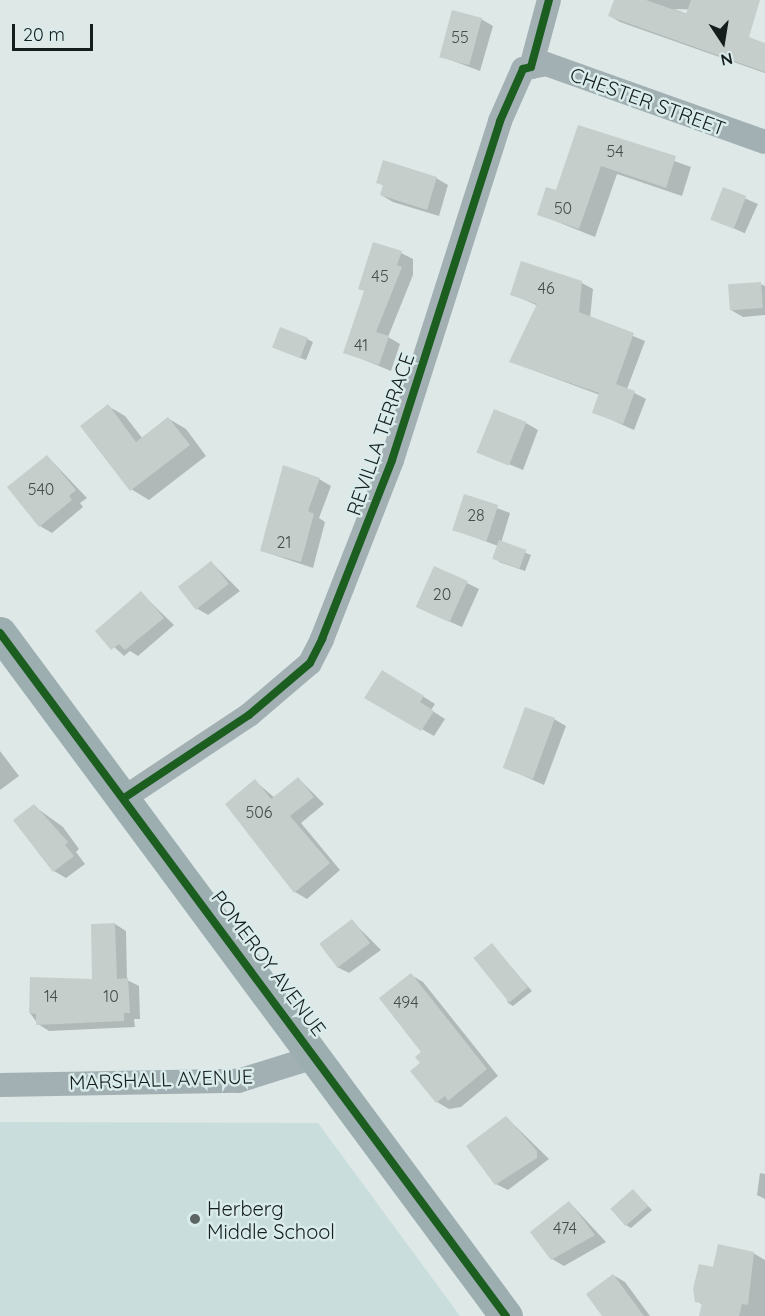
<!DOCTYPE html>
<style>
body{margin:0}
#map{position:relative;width:765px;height:1316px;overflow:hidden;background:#dde8e7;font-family:Quicksand,sans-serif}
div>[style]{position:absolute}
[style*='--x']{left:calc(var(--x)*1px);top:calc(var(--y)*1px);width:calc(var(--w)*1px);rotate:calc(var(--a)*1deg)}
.built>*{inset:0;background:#c9dddc}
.shadow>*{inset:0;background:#0003;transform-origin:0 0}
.building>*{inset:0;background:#c6cecc;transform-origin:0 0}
.street>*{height:24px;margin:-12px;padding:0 12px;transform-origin:12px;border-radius:12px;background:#a2b0b4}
.secondary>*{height:33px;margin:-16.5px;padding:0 16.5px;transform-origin:16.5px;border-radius:16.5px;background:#9daeb1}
.cycleway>*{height:8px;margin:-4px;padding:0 4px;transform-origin:4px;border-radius:4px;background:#1b5e20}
.dots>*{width:16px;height:16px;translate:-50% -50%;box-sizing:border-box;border:3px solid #d9eceb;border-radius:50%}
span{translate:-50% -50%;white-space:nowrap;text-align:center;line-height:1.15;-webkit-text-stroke:5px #d9eceb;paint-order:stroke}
.number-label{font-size:16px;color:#454c4c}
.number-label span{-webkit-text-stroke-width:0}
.street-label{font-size:20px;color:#161d1d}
.poi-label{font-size:20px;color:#161d1d}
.left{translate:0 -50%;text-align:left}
.north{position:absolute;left:693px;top:12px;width:60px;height:60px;-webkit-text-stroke:4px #d9eceb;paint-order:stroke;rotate:168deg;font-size:16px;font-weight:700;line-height:24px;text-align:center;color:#161d1d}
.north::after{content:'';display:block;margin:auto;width:21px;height:27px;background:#161d1d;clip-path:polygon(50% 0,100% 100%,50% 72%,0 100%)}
.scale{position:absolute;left:12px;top:24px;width:81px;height:27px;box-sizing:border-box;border:3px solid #161d1d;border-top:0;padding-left:8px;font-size:18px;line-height:21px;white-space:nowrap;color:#161d1d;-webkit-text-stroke:4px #d9eceb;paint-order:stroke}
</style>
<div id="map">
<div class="built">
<i style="clip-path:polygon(0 1122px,318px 1123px,460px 1316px,0 1316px)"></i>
</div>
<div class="shadow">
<i style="clip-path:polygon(617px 0,729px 0,744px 11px,674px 9px,765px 44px,765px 73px,620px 22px,610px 16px)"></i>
<i style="clip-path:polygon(481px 19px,493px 26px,480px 71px,440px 56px)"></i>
<i style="clip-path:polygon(579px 127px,691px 167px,682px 196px,617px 174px,595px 237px,538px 214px,557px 192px)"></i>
<i style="clip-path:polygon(436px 178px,448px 185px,439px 216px,393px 202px,381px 195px,384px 186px,377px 182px)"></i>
<i style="left:724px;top:189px;width:37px;height:32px;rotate:24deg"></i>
<i style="clip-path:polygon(401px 253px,413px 259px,413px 275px,388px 337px,400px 344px,391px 371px,345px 352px)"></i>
<i style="clip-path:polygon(582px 283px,593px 289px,590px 318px,645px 341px,627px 389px,646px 399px,634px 430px,594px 412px,600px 395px,511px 362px,538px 306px,512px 294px)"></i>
<i style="clip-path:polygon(760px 284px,765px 286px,765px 315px,743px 317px,731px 310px)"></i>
<i style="clip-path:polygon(307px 339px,313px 342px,306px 360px,280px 350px)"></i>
<i style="clip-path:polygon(108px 406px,125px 416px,143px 439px,169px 419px,186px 429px,206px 456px,149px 500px,131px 489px)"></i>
<i style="clip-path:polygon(526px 423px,538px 430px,523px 470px,482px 453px)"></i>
<i style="clip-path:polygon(48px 457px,87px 498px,80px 503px,83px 507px,52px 533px,40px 526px)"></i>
<i style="clip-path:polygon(319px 479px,331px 486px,319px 518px,325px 522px,313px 568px,262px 551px)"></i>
<i style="clip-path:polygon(465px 496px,510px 513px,501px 543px,531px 555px,525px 571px,499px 562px,498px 546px,455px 530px)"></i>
<i style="clip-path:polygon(212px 563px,240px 591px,208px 615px,196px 608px)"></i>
<i style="clip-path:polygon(467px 583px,479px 589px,462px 627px,430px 613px)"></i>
<i style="clip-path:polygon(141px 593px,174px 625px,138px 656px,130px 651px,124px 656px,97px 631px)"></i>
<i style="clip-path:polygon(394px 678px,435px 704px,431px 710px,445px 719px,434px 736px,366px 697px)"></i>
<i style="clip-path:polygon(554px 719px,566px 726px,544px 785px,504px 767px)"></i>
<i style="clip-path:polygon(0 751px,19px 776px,0 790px)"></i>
<i style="clip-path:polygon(298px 778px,324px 804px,301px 823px,340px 870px,307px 899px,295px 892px,227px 804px,255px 781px,275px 798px)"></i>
<i style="clip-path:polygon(34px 806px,63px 827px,79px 849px,76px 852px,85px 864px,66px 878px,54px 871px)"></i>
<i style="clip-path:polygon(352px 921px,381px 950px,349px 973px,337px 967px)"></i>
<i style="clip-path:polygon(115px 924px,126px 931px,127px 980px,139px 986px,140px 1019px,134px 1019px,135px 1027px,49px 1031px,38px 1024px,30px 1013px,93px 980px)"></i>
<i style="clip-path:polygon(492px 945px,532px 991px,513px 1006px,508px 1003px)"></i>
<i style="clip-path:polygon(411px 975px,423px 982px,498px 1076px,461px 1107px,449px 1109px,437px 1102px,422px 1063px)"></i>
<i style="clip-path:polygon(506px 1117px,549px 1159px,508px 1190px,496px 1184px)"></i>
<i style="clip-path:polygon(760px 1173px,765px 1174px,765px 1199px,757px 1195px)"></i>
<i style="clip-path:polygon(633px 1191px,652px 1210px,631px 1228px,626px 1225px)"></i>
<i style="clip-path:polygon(570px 1203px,606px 1242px,564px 1266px,552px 1259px)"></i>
<i style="clip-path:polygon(753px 1253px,765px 1260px,765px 1316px,701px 1316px,703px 1305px,697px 1301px,714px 1269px)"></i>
<i style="clip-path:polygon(613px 1275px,625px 1282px,650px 1316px,604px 1316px)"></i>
</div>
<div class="building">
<i style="clip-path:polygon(614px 0,646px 0,686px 14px,691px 0,760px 0,749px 37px,765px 43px,765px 72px,608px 16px)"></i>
<i style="left:452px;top:10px;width:31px;height:49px;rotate:15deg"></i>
<i style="clip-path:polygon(578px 125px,676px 156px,666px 188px,601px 166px,579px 229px,537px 215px,546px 187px,556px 190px)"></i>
<i style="clip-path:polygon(383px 160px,437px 177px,427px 210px,380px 195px,383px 185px,376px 183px)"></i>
<i style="left:723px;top:187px;width:25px;height:35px;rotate:21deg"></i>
<i style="clip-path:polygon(373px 242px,402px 251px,397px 265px,402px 267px,376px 332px,389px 336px,379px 365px,343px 353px,364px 291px,358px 289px)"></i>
<i style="clip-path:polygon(521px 261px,582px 281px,579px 312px,634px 333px,616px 384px,635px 391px,623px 424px,592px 413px,599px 393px,509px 362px,537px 304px,510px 295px)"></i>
<i style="left:761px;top:282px;width:26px;height:33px;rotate:86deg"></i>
<i style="left:280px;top:327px;width:30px;height:22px;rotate:21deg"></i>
<i style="clip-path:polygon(108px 404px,136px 442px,168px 417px,190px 445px,130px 491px,80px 426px)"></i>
<i style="left:494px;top:409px;width:35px;height:47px;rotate:22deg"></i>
<i style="clip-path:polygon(47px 455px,76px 490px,69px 496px,72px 500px,39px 527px,7px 487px)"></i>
<i style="clip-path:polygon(283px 465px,320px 478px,308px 511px,314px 514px,301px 562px,260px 551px)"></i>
<i style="left:464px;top:494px;width:36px;height:38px;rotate:18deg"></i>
<i style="left:499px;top:540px;width:29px;height:20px;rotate:20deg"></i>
<i style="left:211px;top:561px;width:29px;height:42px;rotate:52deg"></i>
<i style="left:434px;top:566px;width:37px;height:45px;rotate:24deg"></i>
<i style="clip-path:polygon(141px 591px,164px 618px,125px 650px,119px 644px,111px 650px,95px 631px)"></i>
<i style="clip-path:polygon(382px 670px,424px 696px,420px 702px,434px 711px,421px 731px,364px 698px)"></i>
<i style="left:525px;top:707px;width:32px;height:65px;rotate:20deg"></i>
<i style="clip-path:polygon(298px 777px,314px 797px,290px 816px,330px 863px,294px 893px,225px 804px,255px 779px,271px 799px)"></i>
<i style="clip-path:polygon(34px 804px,68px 842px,65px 845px,74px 856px,53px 872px,13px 820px)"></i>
<i style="left:352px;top:919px;width:30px;height:41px;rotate:53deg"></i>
<i style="clip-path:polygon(115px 923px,117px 979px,128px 978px,130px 1013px,124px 1013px,124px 1021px,36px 1025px,36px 1014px,29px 1013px,30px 977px,92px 979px,91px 924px)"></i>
<i style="left:492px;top:943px;width:57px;height:24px;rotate:51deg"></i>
<i style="clip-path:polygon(411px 973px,487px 1069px,448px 1101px,445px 1096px,436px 1103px,410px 1071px,420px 1063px,415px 1057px,421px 1052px,379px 998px)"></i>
<i style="clip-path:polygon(506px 1116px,537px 1151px,537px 1158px,495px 1185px,466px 1146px)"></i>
<i style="left:633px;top:1189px;width:23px;height:30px;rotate:49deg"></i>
<i style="clip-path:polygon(569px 1201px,595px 1235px,551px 1260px,530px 1232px)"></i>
<i style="clip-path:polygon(718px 1244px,754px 1252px,748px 1305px,742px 1304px,739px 1316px,699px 1316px,702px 1303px,695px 1302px,693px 1289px,699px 1264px,713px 1267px)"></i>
<i style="clip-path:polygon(613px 1274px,644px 1316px,602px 1316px,586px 1294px)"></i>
</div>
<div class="street">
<i style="--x:531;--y:67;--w:15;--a:-11"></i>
<i style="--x:546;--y:64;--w:232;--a:19.6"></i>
<i style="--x:124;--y:798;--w:150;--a:-33.6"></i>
<i style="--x:249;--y:715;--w:80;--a:-40.4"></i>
<i style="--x:310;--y:663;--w:27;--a:-63"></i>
<i style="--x:322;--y:639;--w:192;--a:-68.6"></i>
<i style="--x:392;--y:460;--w:356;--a:-72.3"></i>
<i style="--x:500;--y:121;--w:57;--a:-66.1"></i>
<i style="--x:523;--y:69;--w:8;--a:-14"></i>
<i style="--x:531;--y:67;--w:69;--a:-75"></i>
<i style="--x:0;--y:1085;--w:238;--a:-1"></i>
<i style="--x:238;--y:1081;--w:84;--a:-17.4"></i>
</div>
<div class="secondary">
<i style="--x:0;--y:633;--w:850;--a:53.47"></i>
</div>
<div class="cycleway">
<i style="--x:0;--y:633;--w:850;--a:53.47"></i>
<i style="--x:124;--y:798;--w:150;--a:-33.6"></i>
<i style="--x:249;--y:715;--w:80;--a:-40.4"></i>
<i style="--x:310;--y:663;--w:27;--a:-63"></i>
<i style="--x:322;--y:639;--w:192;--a:-68.6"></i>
<i style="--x:392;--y:460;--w:356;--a:-72.3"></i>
<i style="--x:500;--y:121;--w:57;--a:-66.1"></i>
<i style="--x:523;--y:69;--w:8;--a:-14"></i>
<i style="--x:531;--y:67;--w:69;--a:-75"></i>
</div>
<div class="dots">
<i style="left:195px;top:1219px;background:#5c6464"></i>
</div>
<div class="number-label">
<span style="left:460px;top:37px">55</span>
<span style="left:615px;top:151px">54</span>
<span style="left:563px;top:208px">50</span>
<span style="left:380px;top:276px">45</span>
<span style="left:546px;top:288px">46</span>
<span style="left:361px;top:345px">41</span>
<span style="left:41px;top:489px">540</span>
<span style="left:476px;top:515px">28</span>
<span style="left:284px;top:542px">21</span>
<span style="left:442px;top:594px">20</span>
<span style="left:259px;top:812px">506</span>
<span style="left:51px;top:996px">14</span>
<span style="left:111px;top:996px">10</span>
<span style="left:406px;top:1002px">494</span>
<span style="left:565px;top:1228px">474</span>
</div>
<div class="street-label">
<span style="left:648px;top:101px;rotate:20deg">CHESTER STREET</span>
<span style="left:380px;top:434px;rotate:-71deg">REVILLA TERRACE</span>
<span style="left:269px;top:963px;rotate:53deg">POMEROY AVENUE</span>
<span style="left:161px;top:1079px;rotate:-2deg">MARSHALL AVENUE</span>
</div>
<div class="poi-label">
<span class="left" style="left:207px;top:1220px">Herberg<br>Middle School</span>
</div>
<div class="north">N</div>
<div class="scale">20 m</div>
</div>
